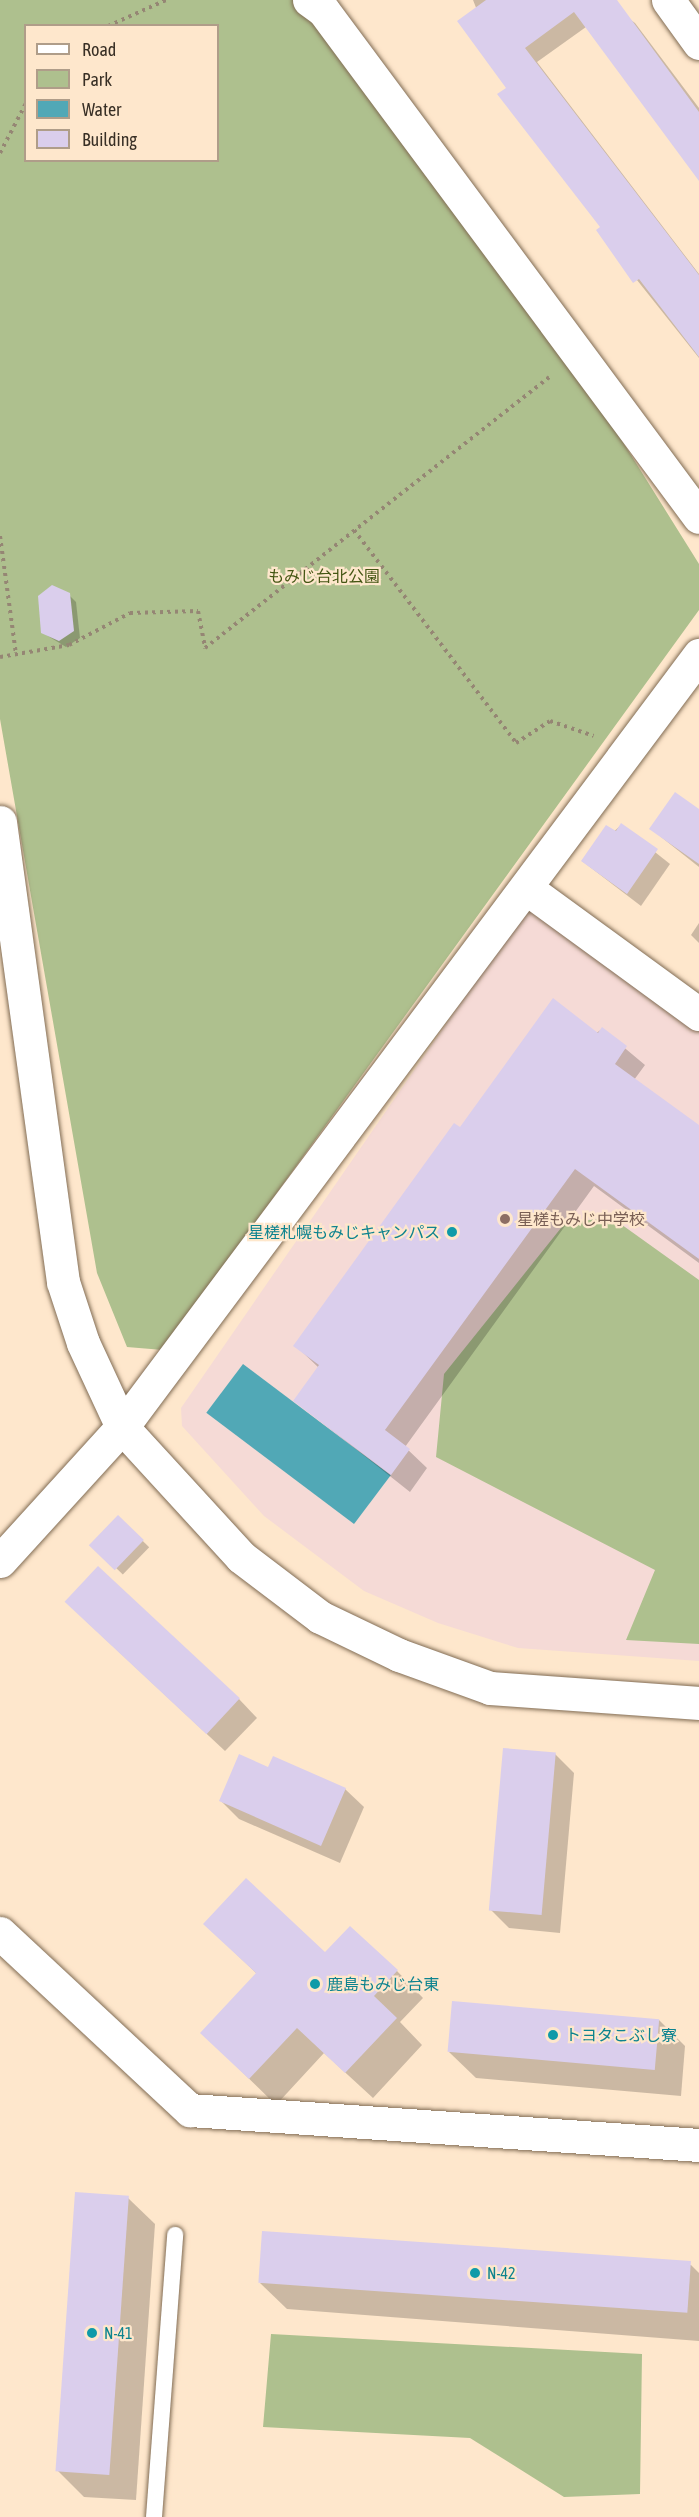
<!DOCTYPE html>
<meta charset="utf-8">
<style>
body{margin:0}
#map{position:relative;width:699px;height:2517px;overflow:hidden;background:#fee7cc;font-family:"Asap Condensed","Noto Sans JP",sans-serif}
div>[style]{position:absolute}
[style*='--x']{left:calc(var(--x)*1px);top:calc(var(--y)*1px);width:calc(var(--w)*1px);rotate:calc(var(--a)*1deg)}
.education>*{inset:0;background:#f5dad6}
.green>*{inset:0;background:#aec08e}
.water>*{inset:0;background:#51a8b6;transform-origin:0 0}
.shadow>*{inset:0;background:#0003;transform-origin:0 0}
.building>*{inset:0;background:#daceec;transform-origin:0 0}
.path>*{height:4px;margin-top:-2px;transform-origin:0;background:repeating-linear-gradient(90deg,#958674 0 3px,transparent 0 7.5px)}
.roads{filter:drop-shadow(0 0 2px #816c54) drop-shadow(0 0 2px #816c54)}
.service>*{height:16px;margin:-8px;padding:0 8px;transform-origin:8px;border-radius:8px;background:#fff}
.minor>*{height:33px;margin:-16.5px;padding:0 16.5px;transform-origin:16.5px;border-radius:16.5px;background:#fff}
.dots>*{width:16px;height:16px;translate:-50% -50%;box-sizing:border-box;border:3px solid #fee7cc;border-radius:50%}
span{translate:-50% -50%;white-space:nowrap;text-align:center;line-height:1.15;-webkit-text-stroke:4.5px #fee7cc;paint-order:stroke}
.park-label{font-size:16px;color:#445613}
.education-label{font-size:16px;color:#785e54}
.left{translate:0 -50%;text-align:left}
.culture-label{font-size:16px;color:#0d838f}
.right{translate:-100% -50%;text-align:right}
.legend{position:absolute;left:24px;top:24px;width:195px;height:138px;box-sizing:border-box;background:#fee7cc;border:2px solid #af9d89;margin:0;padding:8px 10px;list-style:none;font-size:18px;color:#382f25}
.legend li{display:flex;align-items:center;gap:12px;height:30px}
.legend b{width:30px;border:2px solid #af9d89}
</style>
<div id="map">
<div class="education">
<i style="clip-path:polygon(529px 904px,699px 1030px,699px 1661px,518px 1648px,438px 1623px,364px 1591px,264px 1516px,182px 1426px,181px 1408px)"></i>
</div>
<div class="green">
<i style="clip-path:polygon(evenodd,0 0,298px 0,571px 359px,699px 564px,699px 610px,163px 1350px,127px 1347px,97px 1273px,0 719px,0 0,26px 26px,218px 26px,218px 160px,26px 160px,26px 26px)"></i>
<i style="clip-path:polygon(611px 1217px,699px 1280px,699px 1644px,626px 1640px,655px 1570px,436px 1457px,444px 1374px,565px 1223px)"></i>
<i style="clip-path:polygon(271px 2334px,642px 2354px,640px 2494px,564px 2497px,470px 2438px,263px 2427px)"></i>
</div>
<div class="water">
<i style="left:243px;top:1364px;width:185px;height:61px;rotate:37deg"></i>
</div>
<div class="shadow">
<i style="clip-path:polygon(473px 0,604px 0,635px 23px,699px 108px,699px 179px,586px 27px,537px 62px,699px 274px,699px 358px,598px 231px,602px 227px,508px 89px)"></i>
<i style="clip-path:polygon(69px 595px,76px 602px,80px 638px,66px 647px,43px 633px)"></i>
<i style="clip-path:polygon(699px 811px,699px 867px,651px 829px)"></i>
<i style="clip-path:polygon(621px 825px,670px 864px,641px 906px,582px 861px)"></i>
<i style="clip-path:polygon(699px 923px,699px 943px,691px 935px)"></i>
<i style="clip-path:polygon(602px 1029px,645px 1065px,634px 1080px,699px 1127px,699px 1263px,594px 1186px,405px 1447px,427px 1468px,410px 1492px,295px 1401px,319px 1368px,295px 1345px,460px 1129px)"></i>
<i style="left:119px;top:1518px;width:42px;height:38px;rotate:44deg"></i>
<i style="clip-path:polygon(85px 1620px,239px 1699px,257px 1718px,225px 1751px)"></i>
<i style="clip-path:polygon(555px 1754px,574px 1773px,560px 1933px,509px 1928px,490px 1909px)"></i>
<i style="clip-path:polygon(269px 1769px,345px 1789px,364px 1807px,340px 1863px,239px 1819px,221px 1801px)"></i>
<i style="clip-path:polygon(232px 1950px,325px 1954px,397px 1971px,423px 1998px,400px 2022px,422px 2045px,373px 2098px,324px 2053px,276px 2105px,229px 2059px,257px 1974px)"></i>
<i style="clip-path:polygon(659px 2020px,685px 2046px,681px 2096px,476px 2078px,449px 2052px)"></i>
<i style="clip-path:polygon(128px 2198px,155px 2224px,136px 2500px,84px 2497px,57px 2470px)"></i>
<i style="clip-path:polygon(691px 2265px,699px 2273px,699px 2341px,287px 2309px,260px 2283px)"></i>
</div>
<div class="building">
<i style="clip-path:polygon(486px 0,617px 0,699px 112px,699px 181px,574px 12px,525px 48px,699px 275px,699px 357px,639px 279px,633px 283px,596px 230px,600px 227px,497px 94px,506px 88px,457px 21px)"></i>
<i style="clip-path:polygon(52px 585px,70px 593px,74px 631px,59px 641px,41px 633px,38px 596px)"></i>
<i style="clip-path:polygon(675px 792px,699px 809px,699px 864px,649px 829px)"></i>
<i style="clip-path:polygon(621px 823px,658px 849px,627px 894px,581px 861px,606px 825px,616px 831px)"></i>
<i style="clip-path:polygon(553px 998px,598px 1033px,602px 1027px,627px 1046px,615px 1064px,699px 1125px,699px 1259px,575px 1169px,385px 1430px,410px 1449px,391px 1475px,293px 1401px,319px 1365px,293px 1346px,454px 1123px,460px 1127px)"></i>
<i style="left:118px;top:1515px;width:36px;height:42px;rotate:44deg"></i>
<i style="left:98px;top:1566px;width:194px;height:49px;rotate:43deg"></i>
<i style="left:503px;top:1748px;width:53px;height:163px;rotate:5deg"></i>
<i style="clip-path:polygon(239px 1754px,268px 1767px,273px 1756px,346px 1788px,321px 1846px,219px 1801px)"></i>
<i style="clip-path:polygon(246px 1878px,325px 1952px,350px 1926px,398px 1970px,374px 1996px,397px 2018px,345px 2073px,297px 2028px,249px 2079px,200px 2033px,256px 1973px,203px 1924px)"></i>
<i style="left:452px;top:2001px;width:208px;height:51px;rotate:5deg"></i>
<i style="left:75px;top:2192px;width:54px;height:280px;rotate:4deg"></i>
<i style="left:262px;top:2231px;width:430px;height:52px;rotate:4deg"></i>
</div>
<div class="path">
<i style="--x:108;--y:26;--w:64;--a:-24.1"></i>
<i style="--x:0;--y:153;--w:56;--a:-62.5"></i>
<i style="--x:354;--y:530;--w:268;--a:52.7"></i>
<i style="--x:516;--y:743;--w:40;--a:-32.9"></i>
<i style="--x:550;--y:721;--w:46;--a:18.8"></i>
<i style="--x:0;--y:536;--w:119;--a:82.3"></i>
<i style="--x:0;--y:657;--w:70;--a:-9.9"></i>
<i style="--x:69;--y:645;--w:69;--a:-27.7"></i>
<i style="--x:130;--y:613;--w:68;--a:-1.7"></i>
<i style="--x:198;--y:611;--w:38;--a:79"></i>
<i style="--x:205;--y:648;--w:438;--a:-38.2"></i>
</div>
<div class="roads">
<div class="service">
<i style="--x:154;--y:2517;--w:283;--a:-85.7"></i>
</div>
<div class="minor">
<i style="--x:309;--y:0;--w:17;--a:36"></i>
<i style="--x:323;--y:10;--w:631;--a:53.44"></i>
<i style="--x:668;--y:0;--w:53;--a:54.2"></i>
<i style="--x:0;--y:822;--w:464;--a:82.2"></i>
<i style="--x:63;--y:1282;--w:64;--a:71.8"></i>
<i style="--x:83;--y:1343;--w:93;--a:65.1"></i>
<i style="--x:122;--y:1427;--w:176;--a:47.5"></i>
<i style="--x:241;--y:1557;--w:99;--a:37.2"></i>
<i style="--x:320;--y:1617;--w:88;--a:25.7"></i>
<i style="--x:399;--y:1655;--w:97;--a:19.9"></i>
<i style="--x:490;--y:1688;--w:210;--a:4.1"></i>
<i style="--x:526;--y:888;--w:214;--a:36.1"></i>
<i style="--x:0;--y:1561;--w:181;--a:-47.7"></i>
<i style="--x:122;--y:1427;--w:964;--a:-53.23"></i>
<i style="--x:0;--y:1933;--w:260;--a:43"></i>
<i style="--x:190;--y:2110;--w:510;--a:3.93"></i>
</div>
</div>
<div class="dots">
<i style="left:505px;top:1219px;background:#8d6e63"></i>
<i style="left:452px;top:1232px;background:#0f9aa8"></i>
<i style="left:315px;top:1984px;background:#0f9aa8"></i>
<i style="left:553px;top:2035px;background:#0f9aa8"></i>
<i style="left:475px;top:2273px;background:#0f9aa8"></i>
<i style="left:92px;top:2333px;background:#0f9aa8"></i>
</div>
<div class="park-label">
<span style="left:324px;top:576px">もみじ台北公園</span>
</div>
<div class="education-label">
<span class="left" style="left:517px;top:1219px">星槎もみじ中学校</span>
</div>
<div class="culture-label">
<span class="right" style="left:440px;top:1232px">星槎札幌もみじキャンパス</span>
<span class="left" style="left:327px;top:1984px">鹿島もみじ台東</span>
<span class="left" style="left:565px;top:2035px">トヨタこぶし寮</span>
<span class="left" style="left:487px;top:2273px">N-42</span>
<span class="left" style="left:104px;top:2333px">N-41</span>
</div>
<ul class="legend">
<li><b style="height:8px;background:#fff"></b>Road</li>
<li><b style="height:16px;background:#aec08e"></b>Park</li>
<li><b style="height:16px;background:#51a8b6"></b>Water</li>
<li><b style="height:16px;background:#daceec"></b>Building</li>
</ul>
</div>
